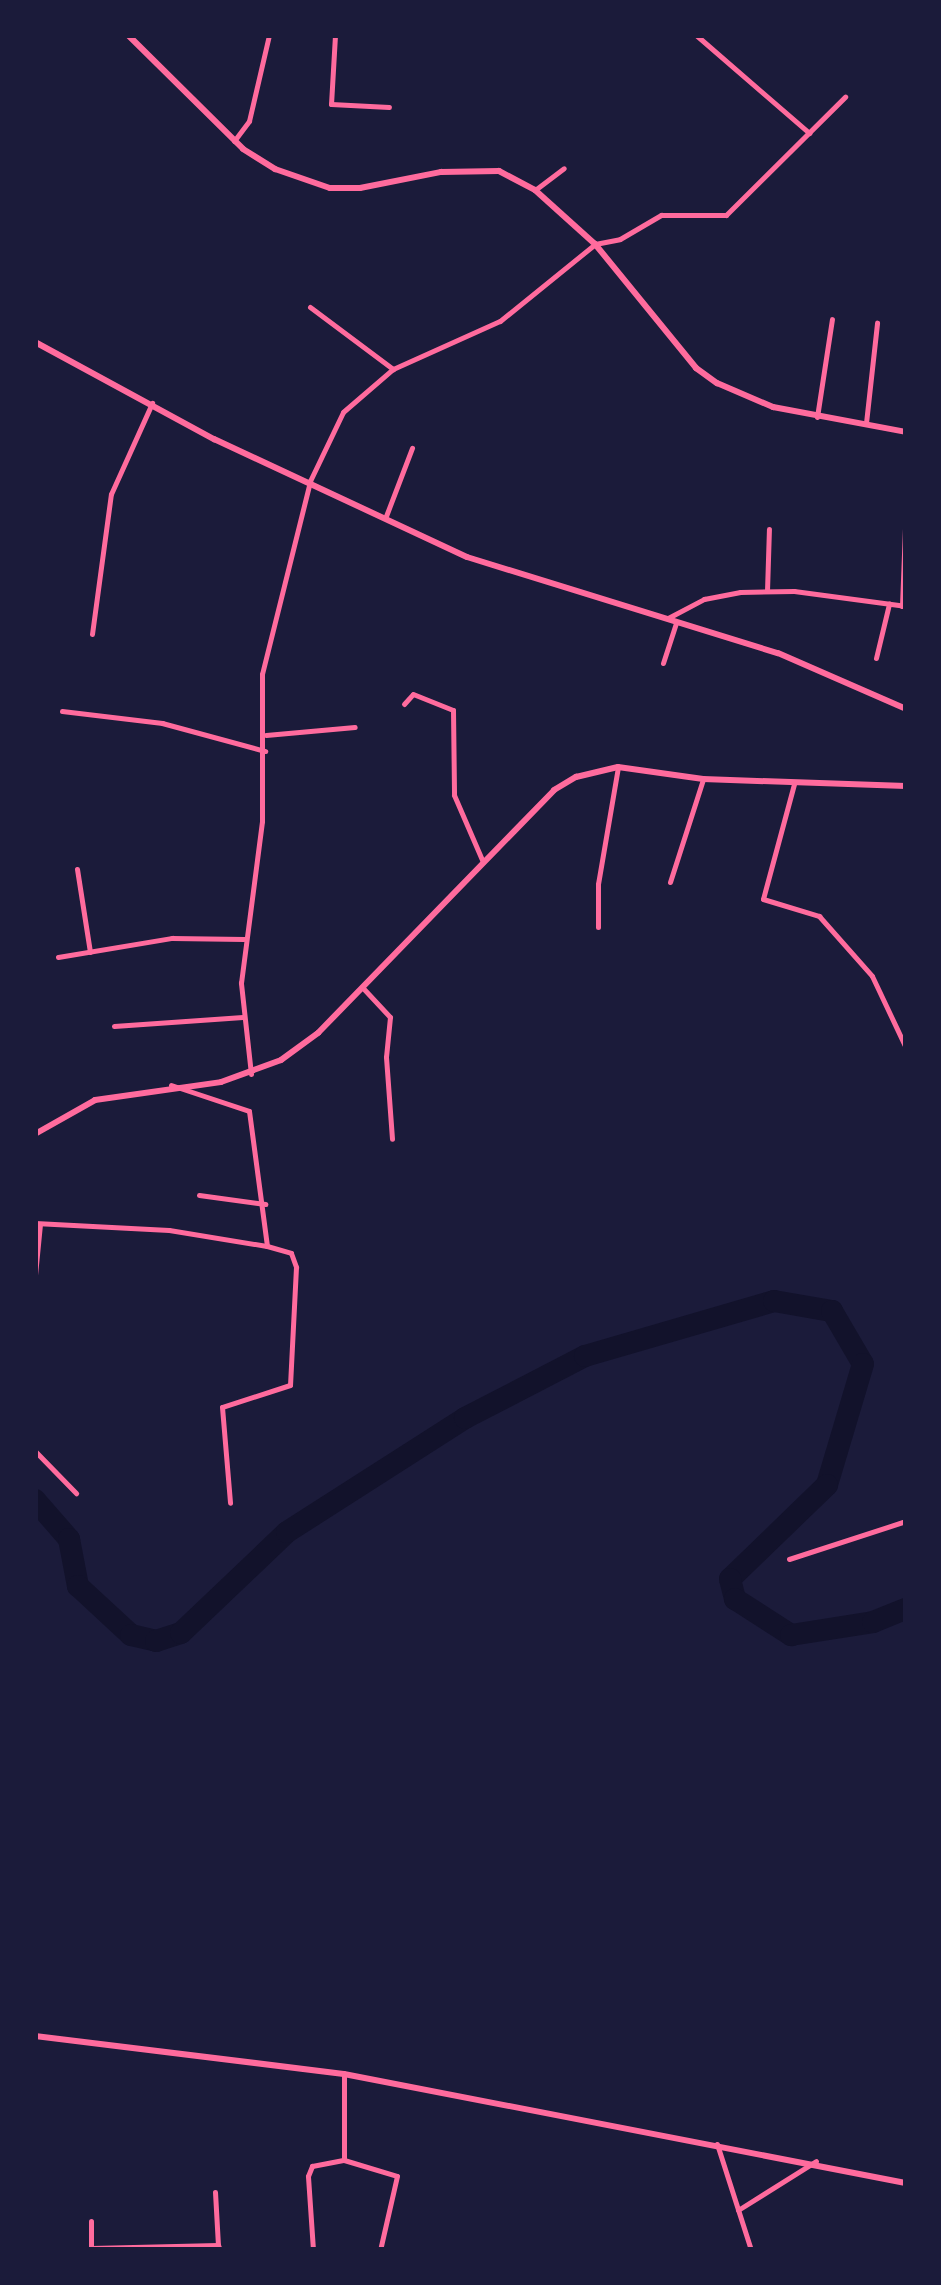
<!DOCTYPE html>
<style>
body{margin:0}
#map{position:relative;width:941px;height:2285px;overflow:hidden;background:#1b1b3a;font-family:Roboto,sans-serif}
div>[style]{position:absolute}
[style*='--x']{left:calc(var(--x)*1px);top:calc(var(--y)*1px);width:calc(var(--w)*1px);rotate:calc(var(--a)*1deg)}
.river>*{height:22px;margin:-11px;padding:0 11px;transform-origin:11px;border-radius:11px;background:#12122b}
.minor>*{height:5px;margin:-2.5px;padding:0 2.5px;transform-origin:2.5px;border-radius:2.5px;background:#ff6b9d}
.tertiary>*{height:6px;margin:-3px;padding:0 3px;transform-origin:3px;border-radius:3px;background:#ff6b9d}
span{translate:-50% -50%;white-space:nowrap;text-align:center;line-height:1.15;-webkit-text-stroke:10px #1b1b3a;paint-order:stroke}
.frame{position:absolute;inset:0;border:38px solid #1b1b3a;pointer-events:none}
</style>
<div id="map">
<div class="river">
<i style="--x:35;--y:1500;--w:52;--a:48.9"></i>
<i style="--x:69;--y:1539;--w:48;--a:79.2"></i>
<i style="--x:78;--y:1586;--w:72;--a:42.8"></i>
<i style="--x:131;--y:1635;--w:26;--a:13"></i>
<i style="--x:156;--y:1641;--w:26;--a:-18"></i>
<i style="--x:181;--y:1633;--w:146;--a:-43.6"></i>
<i style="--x:287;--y:1532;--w:211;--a:-32.6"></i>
<i style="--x:465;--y:1418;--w:135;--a:-27.3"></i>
<i style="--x:585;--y:1356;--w:197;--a:-16.2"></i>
<i style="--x:774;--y:1301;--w:59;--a:9.8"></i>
<i style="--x:832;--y:1311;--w:61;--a:59.7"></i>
<i style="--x:863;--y:1364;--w:126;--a:106.6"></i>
<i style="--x:827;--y:1485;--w:135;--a:135.9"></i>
<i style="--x:730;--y:1579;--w:21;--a:76"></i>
<i style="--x:735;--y:1599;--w:67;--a:32.7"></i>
<i style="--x:791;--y:1635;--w:83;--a:-9"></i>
<i style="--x:873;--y:1622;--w:35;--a:-22"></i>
</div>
<div class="minor">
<i style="--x:335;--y:35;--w:69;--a:93.3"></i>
<i style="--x:331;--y:104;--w:58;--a:3"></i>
<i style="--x:696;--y:35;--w:150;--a:40.9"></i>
<i style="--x:234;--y:141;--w:25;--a:-53"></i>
<i style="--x:249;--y:121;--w:88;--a:-76.9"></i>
<i style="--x:535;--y:190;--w:36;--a:-37"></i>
<i style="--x:310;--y:307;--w:104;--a:36.8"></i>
<i style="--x:817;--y:417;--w:99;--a:-81.3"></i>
<i style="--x:866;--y:423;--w:101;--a:-83.7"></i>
<i style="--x:386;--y:516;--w:73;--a:-69.1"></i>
<i style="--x:767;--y:591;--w:62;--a:-88.2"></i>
<i style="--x:902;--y:606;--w:77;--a:-87.8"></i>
<i style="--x:668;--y:618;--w:41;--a:-27.8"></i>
<i style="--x:704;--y:599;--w:37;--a:-11"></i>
<i style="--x:740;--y:592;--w:54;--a:-1.1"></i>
<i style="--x:794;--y:591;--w:113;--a:7.6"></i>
<i style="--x:92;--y:634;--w:141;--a:-82.3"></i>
<i style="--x:111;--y:494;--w:100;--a:-65.7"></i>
<i style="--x:876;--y:658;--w:56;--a:-76.5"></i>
<i style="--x:663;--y:663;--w:42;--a:-72"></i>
<i style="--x:404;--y:704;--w:13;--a:-48"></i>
<i style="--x:413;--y:694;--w:43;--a:21.8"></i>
<i style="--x:453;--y:710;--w:85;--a:89.3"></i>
<i style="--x:454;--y:795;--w:73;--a:66.6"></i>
<i style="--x:62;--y:711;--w:101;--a:6.8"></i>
<i style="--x:162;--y:723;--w:107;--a:15.2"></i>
<i style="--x:266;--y:735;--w:89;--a:-5.1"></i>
<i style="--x:794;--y:784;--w:119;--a:105.1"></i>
<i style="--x:763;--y:899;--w:59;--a:16.9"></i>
<i style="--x:819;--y:916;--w:80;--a:48.5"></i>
<i style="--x:872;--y:976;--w:80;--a:64.7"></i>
<i style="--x:77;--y:869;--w:84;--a:81.1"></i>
<i style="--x:670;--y:882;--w:108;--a:-72.2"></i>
<i style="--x:598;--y:927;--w:43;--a:-90"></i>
<i style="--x:598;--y:884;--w:119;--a:-80.3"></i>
<i style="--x:58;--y:957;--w:116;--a:-9.5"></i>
<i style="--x:172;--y:938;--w:72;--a:0.8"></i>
<i style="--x:362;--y:987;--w:41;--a:47"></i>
<i style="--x:390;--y:1017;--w:40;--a:95.7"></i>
<i style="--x:386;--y:1057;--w:82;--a:85.8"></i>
<i style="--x:114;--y:1026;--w:129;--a:-4"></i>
<i style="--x:251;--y:1074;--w:92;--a:-96.3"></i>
<i style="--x:241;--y:983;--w:163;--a:-82.6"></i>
<i style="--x:262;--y:821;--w:147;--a:-90"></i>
<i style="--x:262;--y:674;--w:199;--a:-76"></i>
<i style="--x:310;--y:481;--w:76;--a:-64.4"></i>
<i style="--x:343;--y:412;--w:66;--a:-40.7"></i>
<i style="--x:393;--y:369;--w:117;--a:-24.2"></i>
<i style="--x:500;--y:321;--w:122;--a:-39"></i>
<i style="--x:595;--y:244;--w:25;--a:-11"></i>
<i style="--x:620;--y:239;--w:48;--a:-30.3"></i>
<i style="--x:661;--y:215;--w:65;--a:0"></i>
<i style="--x:726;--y:215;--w:168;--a:-44.8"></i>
<i style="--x:171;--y:1085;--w:82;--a:18.4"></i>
<i style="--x:249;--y:1111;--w:136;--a:82.4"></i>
<i style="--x:267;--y:1246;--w:25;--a:16"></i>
<i style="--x:291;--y:1253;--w:15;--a:70"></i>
<i style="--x:296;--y:1267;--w:118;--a:92.9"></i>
<i style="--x:290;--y:1385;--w:71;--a:162.1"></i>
<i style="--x:222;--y:1407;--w:96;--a:85.2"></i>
<i style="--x:199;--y:1195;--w:67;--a:7.8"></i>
<i style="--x:35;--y:1223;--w:134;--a:3"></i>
<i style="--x:169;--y:1230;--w:99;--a:9.3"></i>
<i style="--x:35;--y:1275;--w:51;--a:-84.4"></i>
<i style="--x:35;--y:1451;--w:59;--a:45.7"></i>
<i style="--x:789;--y:1559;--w:123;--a:-18"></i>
<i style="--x:717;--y:2144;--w:111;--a:72.2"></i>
<i style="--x:344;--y:2160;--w:86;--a:-90"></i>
<i style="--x:215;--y:2192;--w:53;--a:86.8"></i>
<i style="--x:738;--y:2210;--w:92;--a:-32.1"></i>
<i style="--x:91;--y:2221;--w:27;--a:90"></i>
<i style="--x:91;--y:2248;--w:127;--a:-1.4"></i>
<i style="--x:218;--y:2245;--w:5;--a:68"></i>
<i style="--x:313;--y:2250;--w:74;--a:-93.9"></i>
<i style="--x:308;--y:2176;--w:11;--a:-68"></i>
<i style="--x:312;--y:2166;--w:33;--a:-11"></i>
<i style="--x:344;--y:2160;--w:55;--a:16.8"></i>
<i style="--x:397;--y:2176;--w:76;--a:102.9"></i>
</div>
<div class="tertiary">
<i style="--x:128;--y:35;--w:162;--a:44.7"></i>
<i style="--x:243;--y:149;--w:38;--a:32"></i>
<i style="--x:275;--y:169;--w:58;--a:19.1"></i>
<i style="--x:330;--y:188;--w:30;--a:0"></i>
<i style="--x:360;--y:188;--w:83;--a:-11.2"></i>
<i style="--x:441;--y:172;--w:58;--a:-1"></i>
<i style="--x:499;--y:171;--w:41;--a:27.8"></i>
<i style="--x:535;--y:190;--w:81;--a:42"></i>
<i style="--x:595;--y:244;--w:160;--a:50.8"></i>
<i style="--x:696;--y:368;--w:26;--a:36"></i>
<i style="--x:717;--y:383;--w:61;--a:23.2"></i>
<i style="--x:773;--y:407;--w:135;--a:10.6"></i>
<i style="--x:35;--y:342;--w:204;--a:28.5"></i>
<i style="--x:214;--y:439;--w:279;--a:25"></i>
<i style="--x:467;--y:557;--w:325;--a:17.2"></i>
<i style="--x:778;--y:653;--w:140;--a:23.6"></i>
<i style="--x:35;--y:1134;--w:69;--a:-29.5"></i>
<i style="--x:95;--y:1100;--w:127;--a:-8.1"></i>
<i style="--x:221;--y:1082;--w:64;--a:-20.1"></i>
<i style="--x:281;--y:1060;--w:46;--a:-36.1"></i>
<i style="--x:318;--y:1033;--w:339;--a:-45.8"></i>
<i style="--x:554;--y:790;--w:26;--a:-31"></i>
<i style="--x:576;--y:777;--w:43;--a:-13.4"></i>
<i style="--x:618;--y:767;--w:86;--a:8"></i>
<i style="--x:703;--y:779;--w:203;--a:2"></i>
<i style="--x:35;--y:2036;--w:311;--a:7"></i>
<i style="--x:344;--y:2074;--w:572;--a:10.98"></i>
</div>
<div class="frame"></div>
</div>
